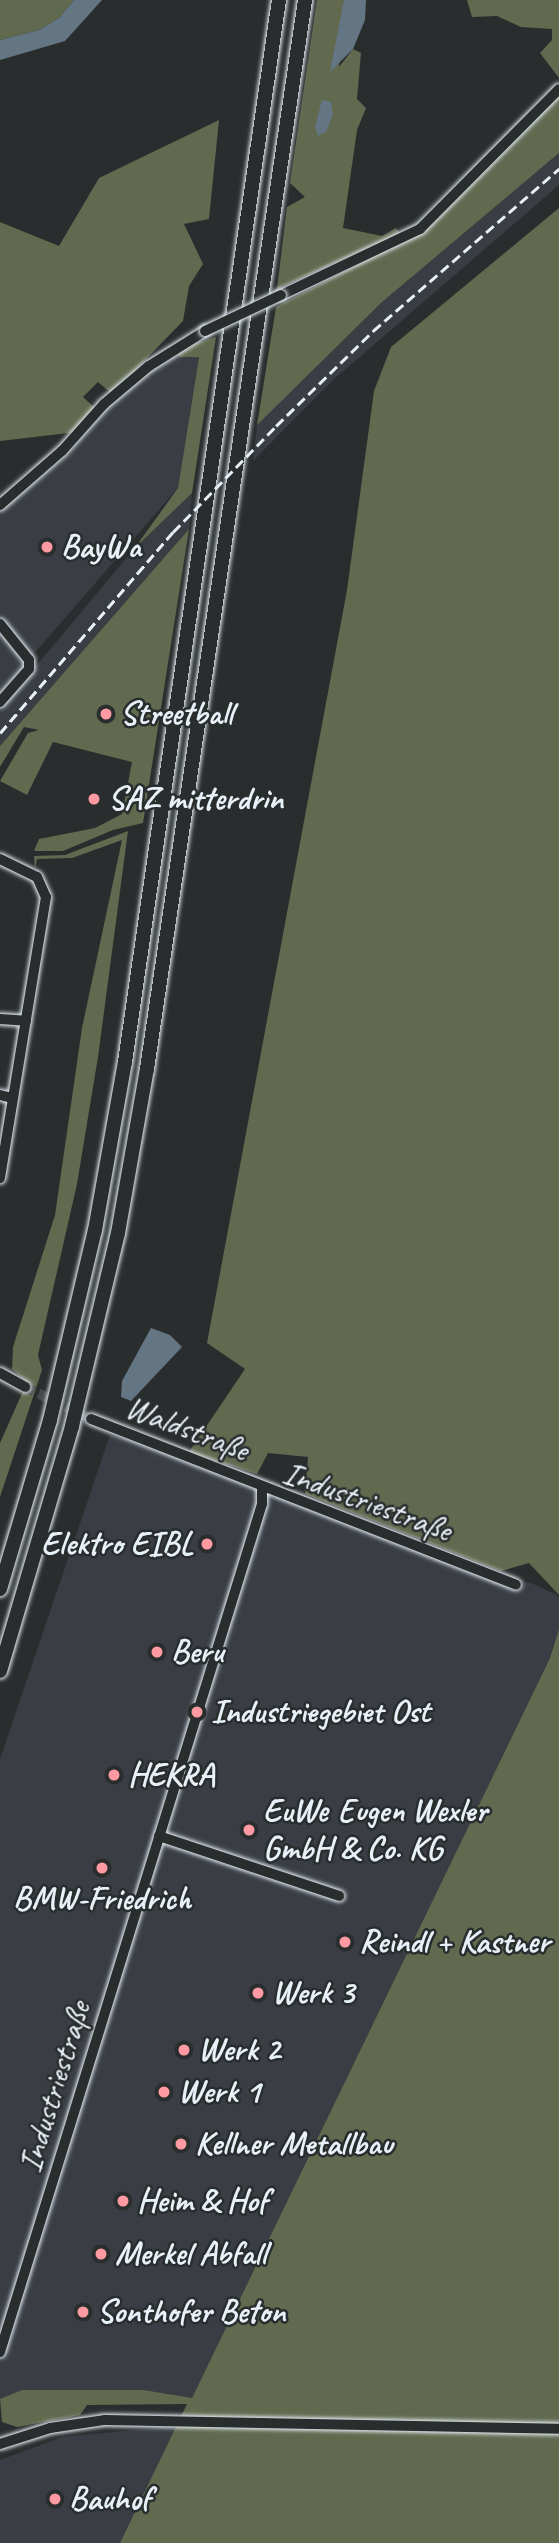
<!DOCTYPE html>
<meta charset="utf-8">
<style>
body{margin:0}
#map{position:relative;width:559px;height:2543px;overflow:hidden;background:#2a2d2e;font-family:Caveat,sans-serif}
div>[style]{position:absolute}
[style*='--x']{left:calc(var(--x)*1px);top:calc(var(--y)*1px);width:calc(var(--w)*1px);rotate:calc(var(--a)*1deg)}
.built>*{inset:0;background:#3a3e44}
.green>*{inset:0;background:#61694f}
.water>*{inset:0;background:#647584}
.minor-tunnel>*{height:10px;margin-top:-5px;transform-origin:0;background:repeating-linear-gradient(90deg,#464a4c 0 10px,transparent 0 15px)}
.roads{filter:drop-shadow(0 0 2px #e8f1f8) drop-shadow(0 0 2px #e8f1f8)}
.minor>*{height:10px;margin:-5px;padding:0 5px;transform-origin:5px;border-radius:5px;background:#2a2d2e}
.highway>*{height:14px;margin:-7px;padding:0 7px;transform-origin:7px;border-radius:7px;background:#2a2d2e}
.rail>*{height:2.5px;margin-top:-1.25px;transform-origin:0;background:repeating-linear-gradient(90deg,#e8f1f8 0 10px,transparent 0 15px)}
.bridges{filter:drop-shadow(0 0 2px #e8f1f8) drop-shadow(0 0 2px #e8f1f8)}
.minor-bridge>*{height:10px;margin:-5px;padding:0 5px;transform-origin:5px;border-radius:5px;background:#2a2d2e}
.dots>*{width:19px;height:19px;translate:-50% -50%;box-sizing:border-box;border:4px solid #2a2d2e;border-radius:50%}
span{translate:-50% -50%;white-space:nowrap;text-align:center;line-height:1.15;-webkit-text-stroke:5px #2a2d2e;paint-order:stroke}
.poi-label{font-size:33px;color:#e8f1f8;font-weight:700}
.left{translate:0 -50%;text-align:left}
.right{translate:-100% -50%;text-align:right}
.street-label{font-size:33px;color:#e8f1f8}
</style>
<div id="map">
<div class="built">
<i style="clip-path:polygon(559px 153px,559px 185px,333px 380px,253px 461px,257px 425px,283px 397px,381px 303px)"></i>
<i style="clip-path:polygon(179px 349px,199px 356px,178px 488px,31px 657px,0 616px,0 510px,69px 454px,102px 412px)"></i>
<i style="clip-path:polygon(192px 493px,189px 529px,0 746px,0 709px,134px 549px)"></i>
<i style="clip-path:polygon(0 626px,28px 663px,0 693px)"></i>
<i style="clip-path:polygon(110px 1435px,249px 1473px,448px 1556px,536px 1585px,559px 1596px,559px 1629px,550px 1658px,192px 2398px,144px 2390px,0 2399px,0 1759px)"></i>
<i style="clip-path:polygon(177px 2426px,120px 2543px,0 2543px,0 2460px,62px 2437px)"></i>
</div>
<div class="green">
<i style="clip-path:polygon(0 0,74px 0,59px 18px,39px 30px,0 40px)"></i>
<i style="clip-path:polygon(317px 0,344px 0,339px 67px,353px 49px,361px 53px,357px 99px,366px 108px,357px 130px,343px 228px,382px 236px,396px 228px,400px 233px,277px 289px,287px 207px,305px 197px,290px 183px)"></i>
<i style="clip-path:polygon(467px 0,559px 0,559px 78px,540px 53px,552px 40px,552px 29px,521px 27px,497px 16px,472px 17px)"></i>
<i style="clip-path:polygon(559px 96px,559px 153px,381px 303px,257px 425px,276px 307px,423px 231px)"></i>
<i style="clip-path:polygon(219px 120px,209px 219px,184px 224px,203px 264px,189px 286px,183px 321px,112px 394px,98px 382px,83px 397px,96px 409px,77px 432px,0 441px,0 222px,59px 246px,99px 178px)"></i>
<i style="clip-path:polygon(559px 208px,559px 1595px,529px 1563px,501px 1571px,305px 1494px,308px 1457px,268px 1453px,257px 1474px,189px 1452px,245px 1369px,207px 1343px,347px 590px,374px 391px,391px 347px)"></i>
<i style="clip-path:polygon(216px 337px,192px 493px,134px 549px,178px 488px,199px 357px,179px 357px,179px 349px)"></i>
<i style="clip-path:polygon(189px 529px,143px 823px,113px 830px,63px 851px,34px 851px,39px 839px,95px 828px,122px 814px,132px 762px,53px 742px,27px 795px,0 781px,28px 733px,39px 730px,24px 727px,0 767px,0 746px)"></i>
<i style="clip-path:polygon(128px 831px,98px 1057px,77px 1184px,38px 1355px,42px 1370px,0 1497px,0 1443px,27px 1382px,12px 1369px,13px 1347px,55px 1215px,82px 1028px,122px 840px,72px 858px,37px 859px,35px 869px,34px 856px,65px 855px)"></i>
<i style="clip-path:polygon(559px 1629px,559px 2543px,120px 2543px,187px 2404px,87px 2405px,80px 2415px,17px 2427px,2px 2422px,0 2399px,22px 2390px,144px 2390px,192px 2398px,550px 1658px)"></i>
</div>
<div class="water">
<i style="clip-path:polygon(74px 0,102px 0,65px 41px,0 60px,0 40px,39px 30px,59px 18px)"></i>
<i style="clip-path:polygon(344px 0,366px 0,365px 20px,353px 49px,330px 72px)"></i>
<i style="clip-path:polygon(322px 100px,331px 102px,333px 115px,326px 132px,318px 136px,315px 127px)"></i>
<i style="clip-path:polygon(151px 1328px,170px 1335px,182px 1347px,131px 1401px,121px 1397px,122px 1381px)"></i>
</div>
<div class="minor-tunnel">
<i style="--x:25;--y:1387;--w:73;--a:25.9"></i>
</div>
<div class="roads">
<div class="minor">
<i style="--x:281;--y:295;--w:154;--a:-25.4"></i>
<i style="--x:420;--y:229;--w:197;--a:-45.2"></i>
<i style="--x:0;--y:505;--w:82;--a:-41.1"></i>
<i style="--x:62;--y:451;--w:63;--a:-48.2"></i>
<i style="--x:104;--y:404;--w:59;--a:-40.2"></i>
<i style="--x:149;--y:366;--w:66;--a:-32"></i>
<i style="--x:0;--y:624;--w:46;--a:51.1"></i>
<i style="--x:29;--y:660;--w:9;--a:90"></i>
<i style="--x:29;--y:669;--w:44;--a:131.3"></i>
<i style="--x:0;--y:859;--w:41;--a:25.9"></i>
<i style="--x:37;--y:877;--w:22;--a:66"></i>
<i style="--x:46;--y:897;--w:285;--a:99.3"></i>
<i style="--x:0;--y:1019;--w:26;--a:4"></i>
<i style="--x:0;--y:1095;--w:12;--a:14"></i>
<i style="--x:0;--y:1373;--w:29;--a:29"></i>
<i style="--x:91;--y:1419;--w:456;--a:21.3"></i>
<i style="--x:159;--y:1836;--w:190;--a:18.4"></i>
<i style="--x:0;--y:2352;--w:888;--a:-72.83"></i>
<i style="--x:262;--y:1504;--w:15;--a:-90"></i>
<i style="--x:0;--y:2444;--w:52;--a:-17.7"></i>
<i style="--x:50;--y:2428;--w:56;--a:-8.3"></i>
<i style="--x:105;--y:2420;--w:454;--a:1.1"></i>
</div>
<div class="highway">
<i style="--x:0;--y:1589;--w:176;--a:-73.5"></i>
<i style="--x:50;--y:1420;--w:195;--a:-76.7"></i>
<i style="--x:95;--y:1230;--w:171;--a:-79.9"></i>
<i style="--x:125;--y:1062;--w:1073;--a:-81.75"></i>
<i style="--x:0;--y:1671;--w:255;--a:-73.6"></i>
<i style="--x:72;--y:1426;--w:198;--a:-76.6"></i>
<i style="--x:118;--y:1233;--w:167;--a:-80"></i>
<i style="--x:147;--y:1069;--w:1081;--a:-81.59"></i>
</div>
</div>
<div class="rail">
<i style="--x:0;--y:733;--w:265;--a:-49.3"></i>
<i style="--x:173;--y:532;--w:148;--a:-45.8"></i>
<i style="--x:276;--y:426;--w:136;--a:-44.4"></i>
<i style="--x:373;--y:331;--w:247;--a:-41.1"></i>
</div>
<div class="bridges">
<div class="minor-bridge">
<i style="--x:205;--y:331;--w:84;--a:-25.3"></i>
</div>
</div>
<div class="dots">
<i style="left:47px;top:547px;background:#ff9aa2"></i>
<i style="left:106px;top:714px;background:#ff9aa2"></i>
<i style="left:94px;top:799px;background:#ff9aa2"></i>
<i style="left:207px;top:1544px;background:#ff9aa2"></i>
<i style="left:157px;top:1652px;background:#ff9aa2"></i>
<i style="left:197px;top:1712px;background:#ff9aa2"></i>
<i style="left:114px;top:1775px;background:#ff9aa2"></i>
<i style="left:249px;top:1830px;background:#ff9aa2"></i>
<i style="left:102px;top:1868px;background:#ff9aa2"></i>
<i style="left:345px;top:1942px;background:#ff9aa2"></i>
<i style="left:258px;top:1993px;background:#ff9aa2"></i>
<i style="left:184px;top:2050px;background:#ff9aa2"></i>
<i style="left:164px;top:2092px;background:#ff9aa2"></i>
<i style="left:181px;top:2144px;background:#ff9aa2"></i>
<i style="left:123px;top:2201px;background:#ff9aa2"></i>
<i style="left:101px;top:2254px;background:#ff9aa2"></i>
<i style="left:83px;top:2312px;background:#ff9aa2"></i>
<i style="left:55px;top:2499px;background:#ff9aa2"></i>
</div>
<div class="poi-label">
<span class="left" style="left:61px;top:547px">BayWa</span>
<span class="left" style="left:120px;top:714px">Streetball</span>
<span class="left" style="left:108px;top:799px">SAZ mitterdrin</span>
<span class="right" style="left:193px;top:1544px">Elektro EIBL</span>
<span class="left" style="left:171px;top:1652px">Beru</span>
<span class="left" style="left:211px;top:1712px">Industriegebiet Ost</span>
<span class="left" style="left:128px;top:1775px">HEKRA</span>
<span class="left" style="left:263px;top:1830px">EuWe Eugen Wexler<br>GmbH &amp; Co. KG</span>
<span style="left:102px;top:1899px">BMW-Friedrich</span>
<span class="left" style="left:359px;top:1942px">Reindl + Kastner</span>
<span class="left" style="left:272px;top:1993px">Werk 3</span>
<span class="left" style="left:198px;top:2050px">Werk 2</span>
<span class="left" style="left:178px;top:2092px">Werk 1</span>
<span class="left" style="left:195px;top:2144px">Kellner Metallbau</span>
<span class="left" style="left:137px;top:2201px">Heim &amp; Hof</span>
<span class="left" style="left:115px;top:2254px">Merkel Abfall</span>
<span class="left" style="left:97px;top:2312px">Sonthofer Beton</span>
<span class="left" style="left:69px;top:2499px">Bauhof</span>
</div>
<div class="street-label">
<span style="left:187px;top:1429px;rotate:21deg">Waldstraße</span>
<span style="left:367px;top:1502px;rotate:20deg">Industriestraße</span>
<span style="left:55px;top:2087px;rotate:-73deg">Industriestraße</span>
</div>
</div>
